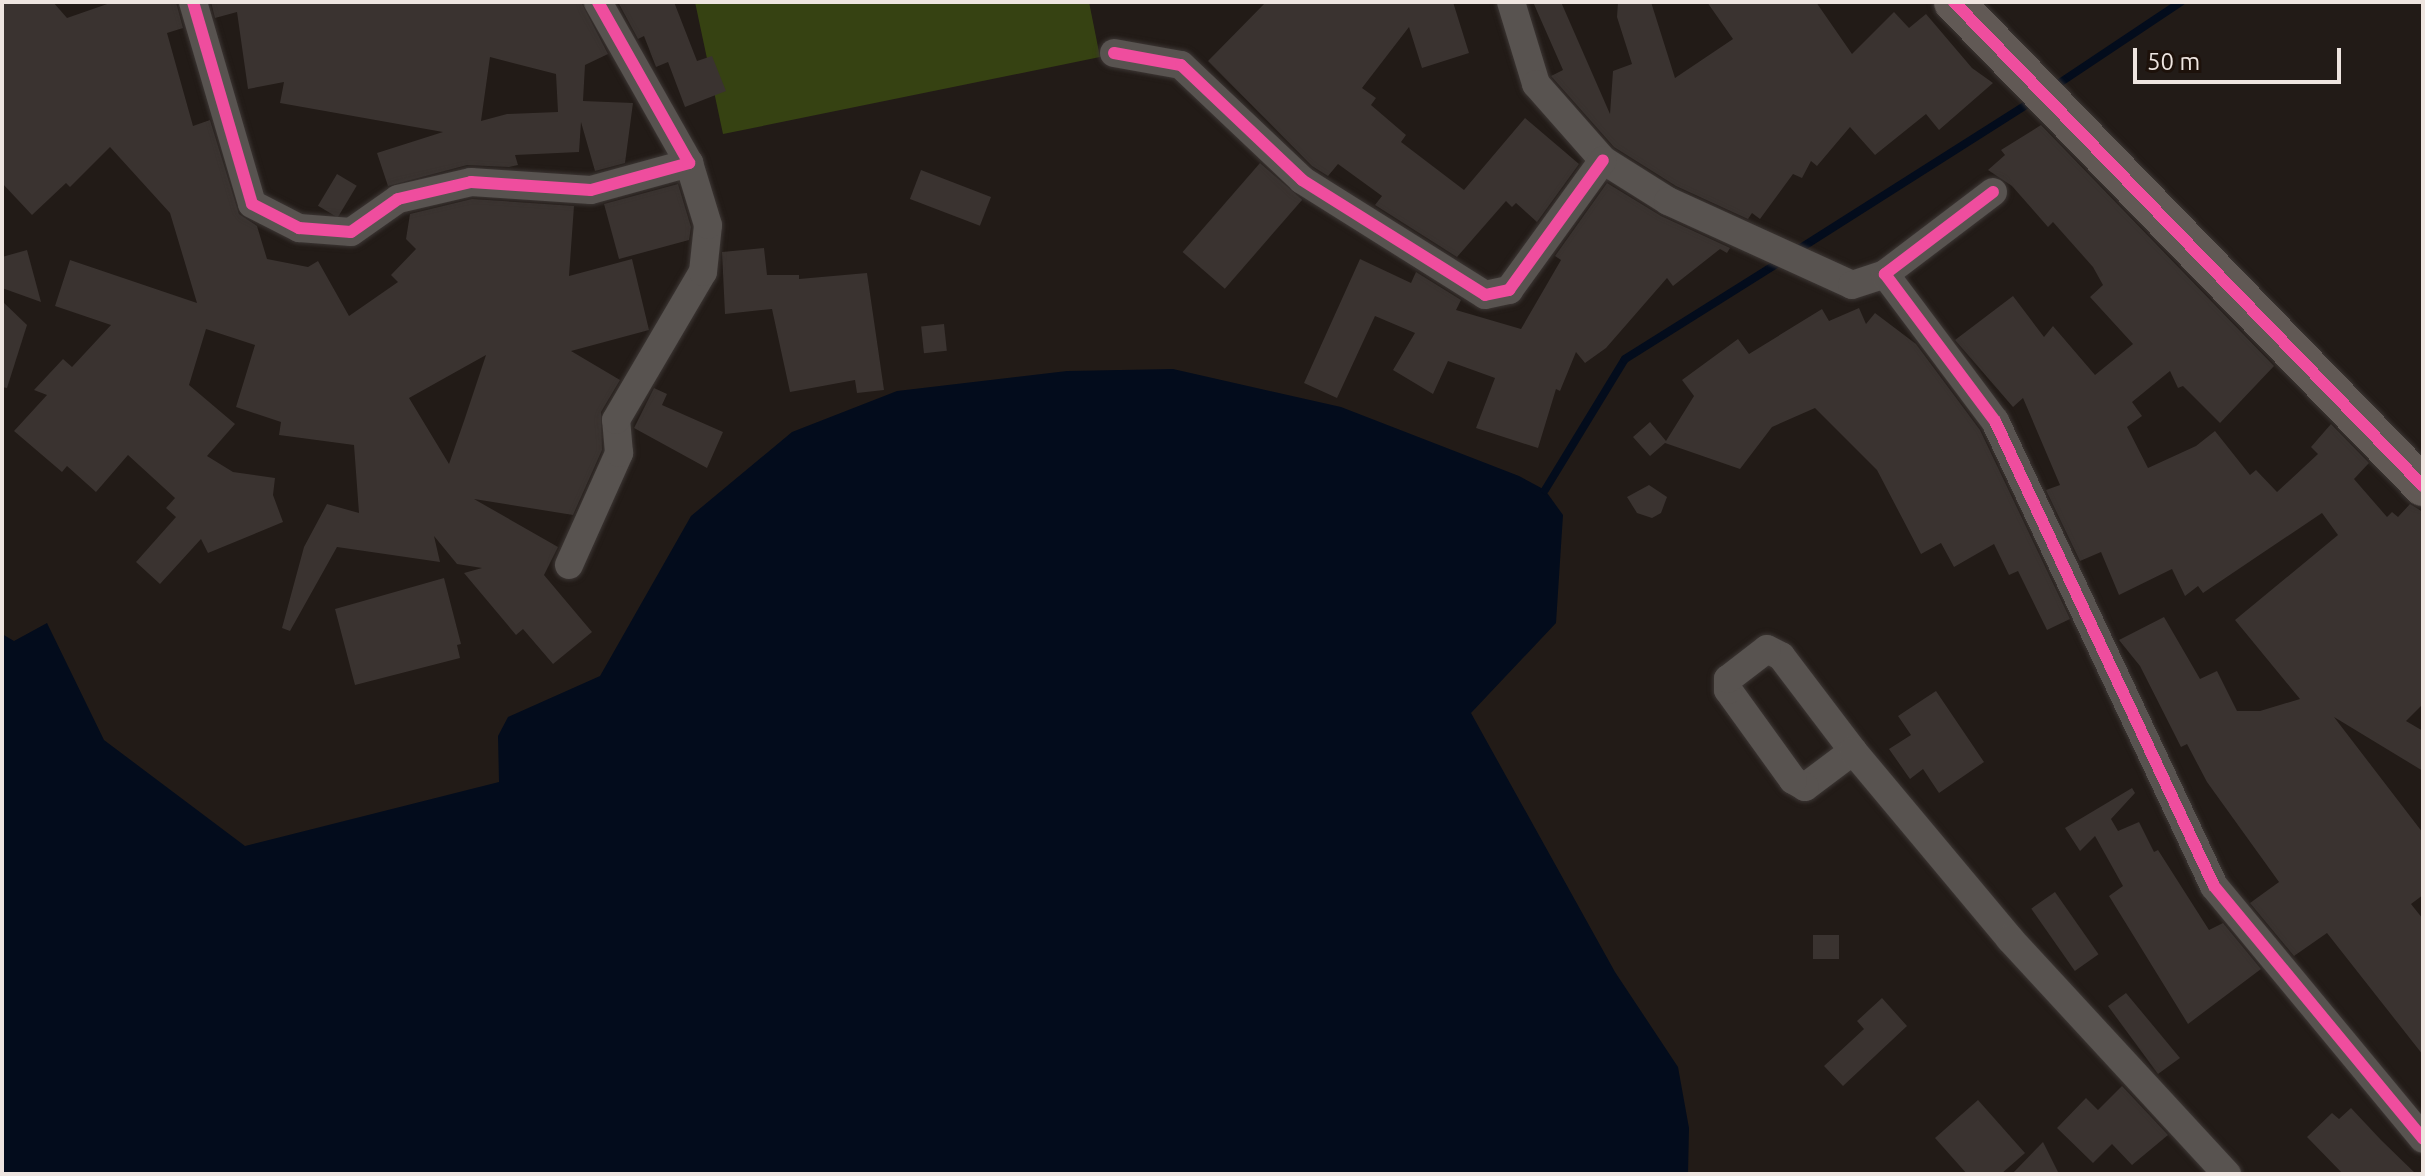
<!DOCTYPE html>
<style>
body{margin:0}
#map{position:relative;width:2425px;height:1176px;overflow:hidden;background:#221b17;font-family:Ubuntu,sans-serif}
div>[style]{position:absolute}
[style*='--x']{left:calc(var(--x)*1px);top:calc(var(--y)*1px);width:calc(var(--w)*1px);rotate:calc(var(--a)*1deg)}
.green>*{inset:0;background:#364212}
.water>*{inset:0;background:#030c1c}
.stream>*{height:8px;margin:-4px;padding:0 4px;transform-origin:4px;border-radius:4px;background:#030c1c}
.building>*{inset:0;background:#3a3330;transform-origin:0 0}
.roads{filter:drop-shadow(0 0 2px #3c3634) drop-shadow(0 0 2px #3c3634)}
.street>*{height:28px;margin:-14px;padding:0 14px;transform-origin:14px;border-radius:14px;background:#585350}
.secondary>*{height:40px;margin:-20px;padding:0 20px;transform-origin:20px;border-radius:20px;background:#615955}
.cycleway>*{height:12px;margin:-6px;padding:0 6px;transform-origin:6px;border-radius:6px;background:#ef4d9e}
span{translate:-50% -50%;white-space:nowrap;text-align:center;line-height:1.15;-webkit-text-stroke:6px #1d110a;paint-order:stroke}
.frame{position:absolute;inset:0;border:4px solid #eee5e0;pointer-events:none}
.scale{position:absolute;left:2133px;top:48px;width:208px;height:36px;box-sizing:border-box;border:4px solid #eee5e0;border-top:0;padding-left:10px;font-size:24px;line-height:28px;white-space:nowrap;color:#eee5e0;-webkit-text-stroke:6px #1d110a;paint-order:stroke}
</style>
<div id="map">
<div class="green">
<i style="clip-path:polygon(695px 2px,1089px 2px,1100px 57px,723px 134px)"></i>
</div>
<div class="water">
<i style="clip-path:polygon(1173px 369px,1341px 407px,1519px 476px,1545px 490px,1563px 515px,1556px 623px,1471px 713px,1615px 972px,1678px 1067px,1689px 1128px,1688px 1174px,2px 1174px,2px 634px,14px 641px,47px 623px,104px 740px,245px 846px,499px 782px,498px 736px,508px 717px,600px 676px,691px 516px,792px 432px,897px 391px,1067px 371px)"></i>
</div>
<div class="stream">
<i style="--x:2052;--y:88;--w:155;--a:-33.7"></i>
<i style="--x:1796;--y:251;--w:282;--a:-32.4"></i>
<i style="--x:1545;--y:490;--w:153;--a:-58.6"></i>
<i style="--x:1625;--y:359;--w:184;--a:-32.1"></i>
</div>
<div class="building">
<i style="clip-path:polygon(evenodd,2px 2px,53px 2px,67px 18px,113px 2px,176px 2px,183px 28px,167px 33px,193px 126px,210px 120px,239px 214px,257px 226px,267px 259px,308px 267px,318px 261px,349px 316px,398px 282px,391px 275px,416px 249px,406px 239px,410px 214px,472px 199px,574px 206px,569px 276px,632px 259px,649px 330px,571px 351px,620px 380px,601px 412px,602px 450px,573px 515px,474px 499px,558px 547px,544px 575px,592px 632px,553px 664px,523px 629px,516px 635px,464px 573px,482px 568px,457px 564px,434px 536px,440px 562px,337px 547px,290px 631px,282px 628px,304px 547px,327px 504px,359px 513px,354px 445px,279px 435px,281px 422px,236px 407px,255px 345px,206px 329px,189px 385px,235px 424px,207px 456px,233px 472px,275px 478px,273px 495px,283px 522px,208px 553px,201px 539px,160px 584px,136px 562px,176px 517px,166px 508px,175px 498px,128px 455px,96px 492px,67px 466px,62px 472px,14px 431px,47px 395px,34px 390px,63px 359px,72px 367px,111px 325px,55px 306px,70px 260px,197px 303px,170px 213px,110px 147px,70px 187px,66px 183px,32px 215px,2px 183px,2px 2px,486px 355px,464px 421px,449px 464px,409px 398px,486px 355px)"></i>
<i style="clip-path:polygon(evenodd,211px 2px,581px 2px,608px 54px,585px 65px,583px 101px,633px 103px,625px 163px,595px 171px,581px 122px,579px 152px,515px 155px,518px 165px,509px 167px,467px 165px,388px 186px,377px 153px,443px 132px,280px 103px,284px 82px,248px 89px,237px 12px,215px 18px,211px 2px,490px 57px,556px 74px,558px 112px,507px 114px,481px 121px,490px 57px)"></i>
<i style="clip-path:polygon(618px 2px,674px 2px,697px 61px,712px 56px,726px 91px,685px 107px,668px 62px,656px 67px,644px 36px,638px 39px)"></i>
<i style="clip-path:polygon(1266px 2px,1453px 2px,1469px 53px,1422px 68px,1409px 27px,1362px 88px,1376px 98px,1371px 105px,1406px 135px,1401px 142px,1464px 190px,1525px 118px,1579px 164px,1537px 222px,1516px 203px,1512px 207px,1506px 201px,1457px 257px,1375px 205px,1382px 196px,1338px 164px,1328px 176px,1312px 166px,1208px 61px)"></i>
<i style="clip-path:polygon(1533px 2px,1561px 2px,1610px 114px,1613px 71px,1632px 64px,1617px 17px,1618px 2px,1651px 2px,1675px 78px,1733px 39px,1707px 2px,1816px 2px,1852px 54px,1894px 12px,1909px 28px,1926px 14px,1972px 68px,1993px 83px,1939px 130px,1926px 114px,1875px 155px,1850px 127px,1817px 166px,1811px 161px,1802px 178px,1793px 174px,1760px 219px,1752px 213px,1748px 219px,1676px 186px,1614px 147px,1551px 76px,1563px 70px)"></i>
<i style="clip-path:polygon(2041px 125px,2274px 366px,2220px 423px,2183px 386px,2178px 388px,2170px 371px,2132px 402px,2142px 416px,2127px 427px,2148px 468px,2196px 446px,2215px 431px,2250px 475px,2256px 470px,2277px 492px,2318px 454px,2311px 447px,2331px 424px,2369px 463px,2354px 479px,2387px 517px,2392px 512px,2398px 517px,2410px 504px,2423px 512px,2423px 704px,2406px 721px,2423px 731px,2423px 771px,2334px 717px,2423px 833px,2423px 895px,2411px 904px,2423px 919px,2423px 1055px,2327px 933px,2294px 956px,2250px 903px,2279px 882px,2207px 782px,2187px 744px,2181px 747px,2140px 666px,2119px 640px,2164px 617px,2200px 679px,2217px 671px,2237px 711px,2260px 711px,2300px 699px,2235px 620px,2338px 535px,2322px 513px,2203px 593px,2198px 586px,2185px 596px,2172px 569px,2119px 595px,2101px 552px,2080px 561px,2046px 490px,2060px 485px,2023px 398px,2013px 407px,1955px 340px,2013px 296px,2044px 337px,2053px 326px,2095px 375px,2133px 344px,2090px 297px,2103px 285px,2093px 267px,2053px 222px,2048px 227px,2012px 186px,1988px 170px,2005px 155px,2001px 150px)"></i>
<i style="left:1260px;top:163px;width:56px;height:118px;rotate:41deg"></i>
<i style="left:921px;top:170px;width:75px;height:31px;rotate:21deg"></i>
<i style="left:337px;top:174px;width:23px;height:37px;rotate:31deg"></i>
<i style="clip-path:polygon(1607px 183px,1661px 216px,1730px 248px,1727px 253px,1720px 249px,1673px 286px,1667px 278px,1606px 348px,1585px 363px,1576px 352px,1560px 391px,1556px 389px,1538px 448px,1476px 428px,1495px 378px,1448px 361px,1433px 394px,1393px 370px,1415px 333px,1375px 316px,1337px 398px,1304px 383px,1360px 259px,1411px 283px,1416px 272px,1461px 300px,1456px 310px,1521px 329px,1561px 260px,1555px 256px)"></i>
<i style="clip-path:polygon(678px 184px,691px 227px,689px 240px,619px 259px,604px 204px)"></i>
<i style="clip-path:polygon(764px 248px,767px 275px,799px 275px,799px 279px,867px 273px,884px 390px,857px 393px,855px 380px,790px 392px,772px 309px,725px 314px,722px 252px)"></i>
<i style="clip-path:polygon(27px 250px,41px 302px,2px 288px,2px 257px)"></i>
<i style="clip-path:polygon(2px 301px,27px 325px,7px 388px,2px 387px)"></i>
<i style="clip-path:polygon(1859px 308px,1866px 324px,1875px 313px,1916px 344px,1980px 430px,2070px 619px,2047px 630px,2018px 571px,2009px 575px,1994px 544px,1954px 567px,1941px 543px,1921px 554px,1877px 470px,1815px 408px,1772px 427px,1740px 469px,1665px 443px,1650px 456px,1633px 437px,1650px 422px,1666px 441px,1694px 396px,1682px 380px,1738px 339px,1749px 354px,1822px 309px,1829px 321px)"></i>
<i style="left:944px;top:324px;width:27px;height:23px;rotate:84deg"></i>
<i style="clip-path:polygon(654px 388px,667px 394px,662px 405px,723px 432px,707px 468px,634px 428px)"></i>
<i style="clip-path:polygon(1649px 485px,1667px 497px,1661px 513px,1652px 518px,1637px 513px,1627px 497px)"></i>
<i style="clip-path:polygon(444px 578px,461px 644px,457px 645px,460px 658px,355px 685px,335px 609px)"></i>
<i style="clip-path:polygon(1936px 691px,1984px 762px,1939px 793px,1923px 769px,1910px 779px,1889px 749px,1911px 735px,1898px 716px)"></i>
<i style="clip-path:polygon(2132px 788px,2135px 793px,2111px 819px,2118px 831px,2139px 822px,2154px 852px,2158px 850px,2209px 930px,2223px 923px,2261px 969px,2188px 1024px,2109px 896px,2123px 886px,2095px 836px,2080px 851px,2065px 828px)"></i>
<i style="left:2055px;top:892px;width:76px;height:29px;rotate:55deg"></i>
<i style="left:1839px;top:935px;width:24px;height:26px;rotate:90deg"></i>
<i style="clip-path:polygon(2126px 993px,2180px 1058px,2158px 1074px,2108px 1006px)"></i>
<i style="clip-path:polygon(1882px 998px,1907px 1026px,1843px 1086px,1824px 1066px,1864px 1029px,1857px 1021px)"></i>
<i style="clip-path:polygon(2122px 1086px,2168px 1135px,2132px 1165px,2112px 1144px,2093px 1163px,2057px 1128px,2086px 1098px,2098px 1110px)"></i>
<i style="clip-path:polygon(1978px 1100px,2025px 1153px,2001px 1174px,1967px 1174px,1935px 1138px)"></i>
<i style="clip-path:polygon(2351px 1108px,2381px 1140px,2416px 1174px,2343px 1174px,2307px 1137px,2332px 1113px,2339px 1119px)"></i>
<i style="clip-path:polygon(2043px 1142px,2059px 1174px,2012px 1174px)"></i>
</div>
<div class="roads">
<div class="street">
<i style="--x:193;--y:2;--w:210;--a:73.7"></i>
<i style="--x:252;--y:204;--w:53;--a:27.1"></i>
<i style="--x:299;--y:228;--w:52;--a:4.4"></i>
<i style="--x:351;--y:232;--w:57;--a:-35.1"></i>
<i style="--x:398;--y:199;--w:75;--a:-13.1"></i>
<i style="--x:471;--y:182;--w:120;--a:3.8"></i>
<i style="--x:591;--y:190;--w:102;--a:-15.4"></i>
<i style="--x:689;--y:163;--w:185;--a:-119.5"></i>
<i style="--x:1511;--y:2;--w:86;--a:73"></i>
<i style="--x:1536;--y:84;--w:101;--a:48.6"></i>
<i style="--x:1603;--y:160;--w:77;--a:32.2"></i>
<i style="--x:1668;--y:201;--w:202;--a:24.5"></i>
<i style="--x:1852;--y:285;--w:35;--a:-18"></i>
<i style="--x:1114;--y:53;--w:68;--a:10.2"></i>
<i style="--x:1181;--y:65;--w:167;--a:43.5"></i>
<i style="--x:1302;--y:180;--w:216;--a:32.1"></i>
<i style="--x:1485;--y:295;--w:25;--a:-12"></i>
<i style="--x:1509;--y:290;--w:160;--a:-54.1"></i>
<i style="--x:1993;--y:192;--w:136;--a:142.8"></i>
<i style="--x:1885;--y:274;--w:184;--a:53.2"></i>
<i style="--x:1995;--y:421;--w:514;--a:64.78"></i>
<i style="--x:2214;--y:886;--w:328;--a:50.4"></i>
<i style="--x:569;--y:565;--w:123;--a:-65.9"></i>
<i style="--x:619;--y:453;--w:33;--a:-95"></i>
<i style="--x:616;--y:420;--w:172;--a:-59.6"></i>
<i style="--x:703;--y:272;--w:47;--a:-83.9"></i>
<i style="--x:708;--y:225;--w:65;--a:-107"></i>
<i style="--x:1767;--y:649;--w:16;--a:27"></i>
<i style="--x:1781;--y:656;--w:119;--a:52.8"></i>
<i style="--x:1853;--y:751;--w:60;--a:143.1"></i>
<i style="--x:1805;--y:787;--w:14;--a:-150"></i>
<i style="--x:1793;--y:780;--w:111;--a:-125.8"></i>
<i style="--x:1728;--y:690;--w:11;--a:-90"></i>
<i style="--x:1728;--y:679;--w:49;--a:-37.6"></i>
<i style="--x:1853;--y:751;--w:245;--a:50.1"></i>
<i style="--x:2010;--y:939;--w:320;--a:47.3"></i>
</div>
<div class="secondary">
<i style="--x:1954;--y:2;--w:674;--a:45.9"></i>
</div>
</div>
<div class="cycleway">
<i style="--x:193;--y:2;--w:210;--a:73.7"></i>
<i style="--x:252;--y:204;--w:53;--a:27.1"></i>
<i style="--x:299;--y:228;--w:52;--a:4.4"></i>
<i style="--x:351;--y:232;--w:57;--a:-35.1"></i>
<i style="--x:398;--y:199;--w:75;--a:-13.1"></i>
<i style="--x:471;--y:182;--w:120;--a:3.8"></i>
<i style="--x:591;--y:190;--w:102;--a:-15.4"></i>
<i style="--x:689;--y:163;--w:185;--a:-119.5"></i>
<i style="--x:1954;--y:2;--w:674;--a:45.9"></i>
<i style="--x:1114;--y:53;--w:68;--a:10.2"></i>
<i style="--x:1181;--y:65;--w:167;--a:43.5"></i>
<i style="--x:1302;--y:180;--w:216;--a:32.1"></i>
<i style="--x:1485;--y:295;--w:25;--a:-12"></i>
<i style="--x:1509;--y:290;--w:160;--a:-54.1"></i>
<i style="--x:1993;--y:192;--w:136;--a:142.8"></i>
<i style="--x:1885;--y:274;--w:184;--a:53.2"></i>
<i style="--x:1995;--y:421;--w:514;--a:64.78"></i>
<i style="--x:2214;--y:886;--w:328;--a:50.4"></i>
</div>
<div class="frame"></div>
<div class="scale">50 m</div>
</div>
